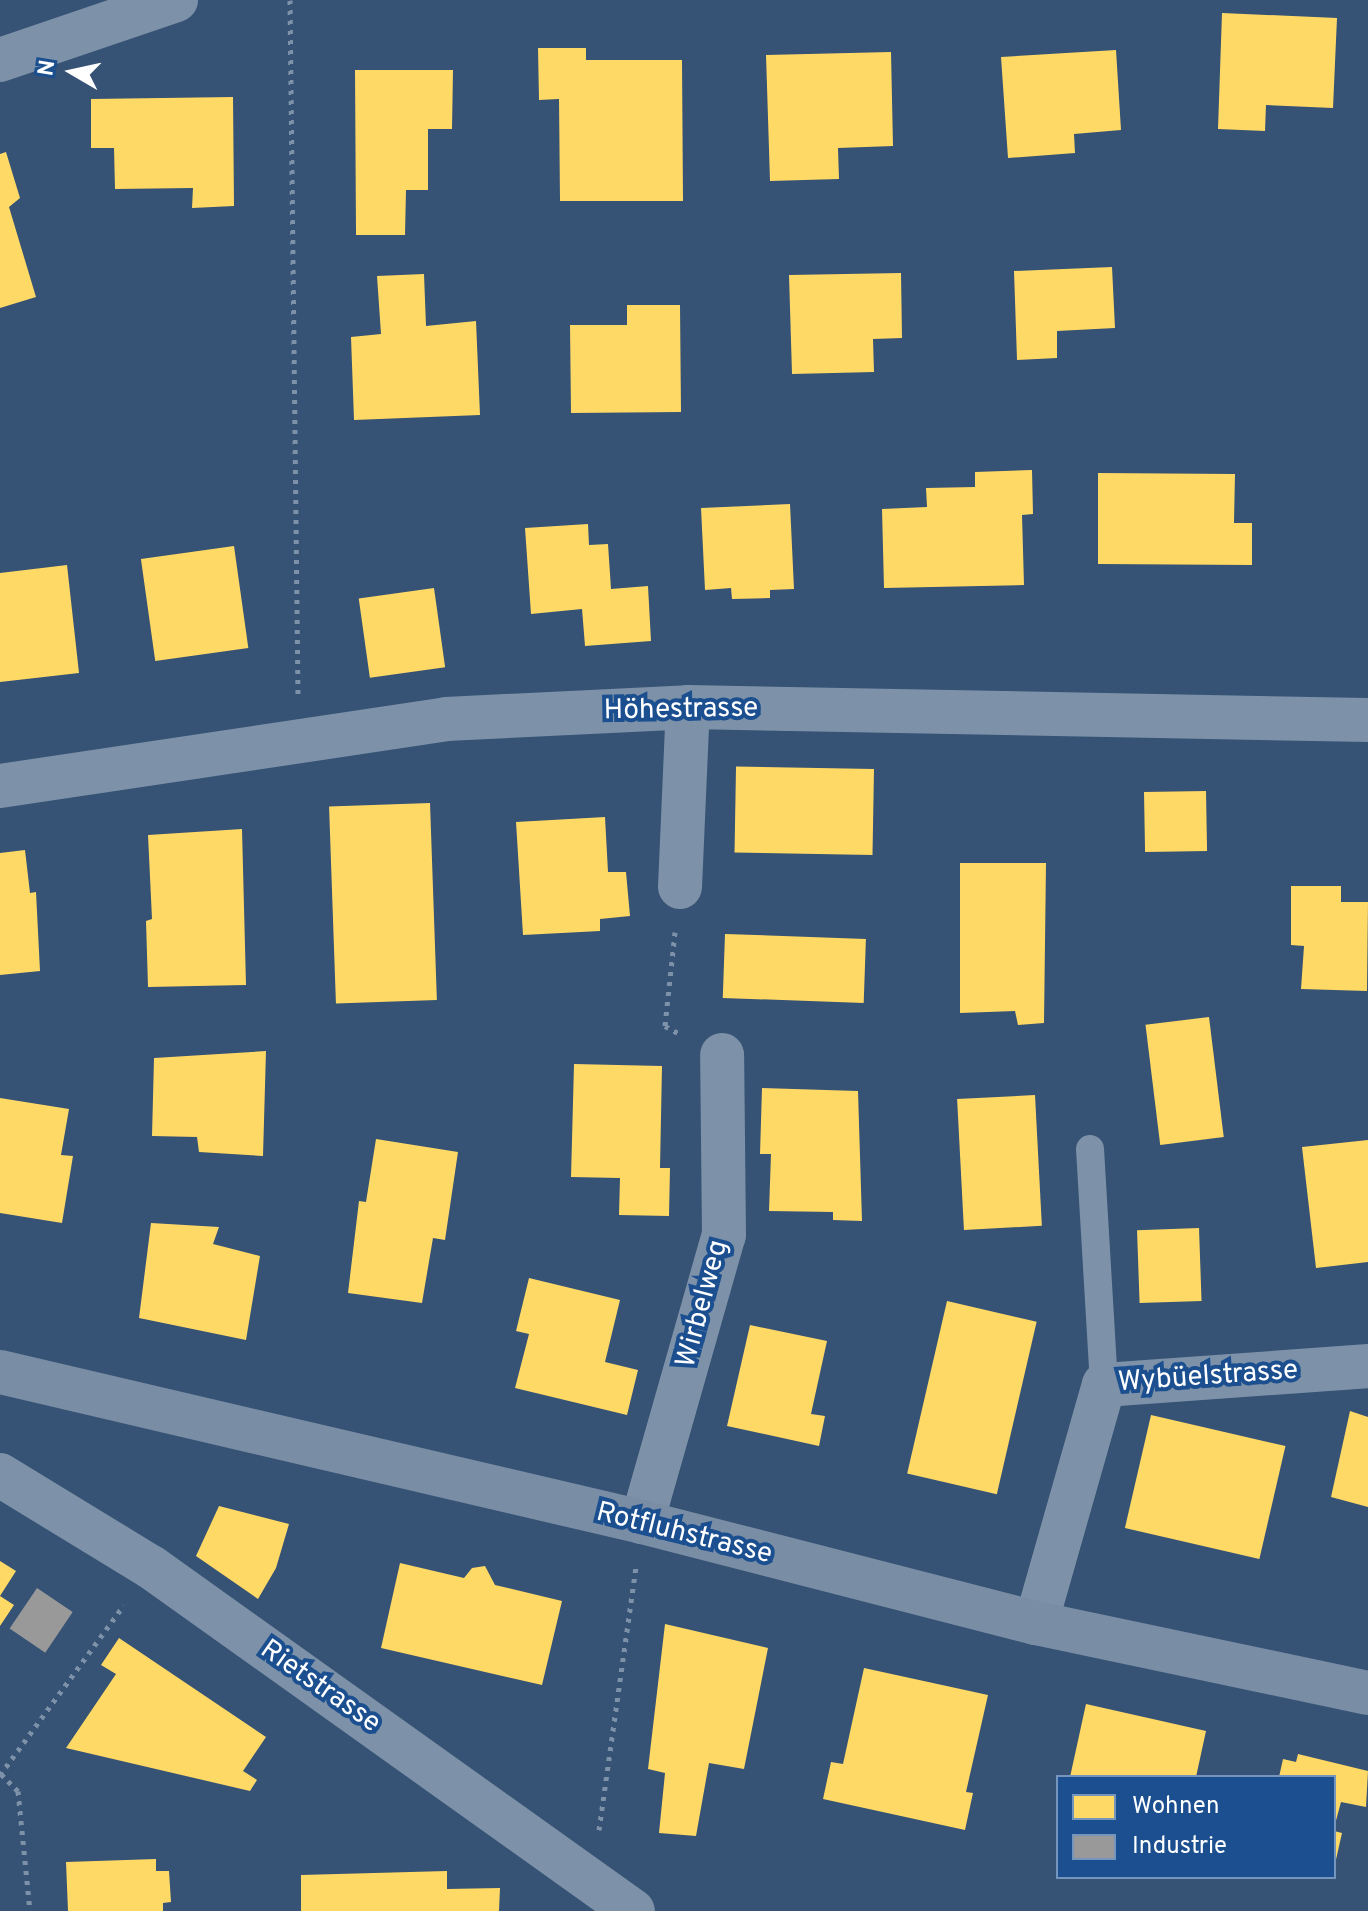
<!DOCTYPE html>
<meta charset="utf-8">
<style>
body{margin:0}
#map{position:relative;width:1368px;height:1911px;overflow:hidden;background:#365274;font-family:Overpass,sans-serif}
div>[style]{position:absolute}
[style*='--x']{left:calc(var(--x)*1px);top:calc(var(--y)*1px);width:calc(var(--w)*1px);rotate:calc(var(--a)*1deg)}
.homes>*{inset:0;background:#ffd966;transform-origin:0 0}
.industry>*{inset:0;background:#999;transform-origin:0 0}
.path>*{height:5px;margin-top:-2.5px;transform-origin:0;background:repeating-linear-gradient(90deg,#7d92a8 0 4px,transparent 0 10px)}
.lane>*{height:28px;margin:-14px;padding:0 14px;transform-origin:14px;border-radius:14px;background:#7d92a8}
.street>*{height:44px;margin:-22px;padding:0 22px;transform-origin:22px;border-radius:22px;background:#7d92a8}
.secondary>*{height:44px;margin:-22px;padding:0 22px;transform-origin:22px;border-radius:22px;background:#798da4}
span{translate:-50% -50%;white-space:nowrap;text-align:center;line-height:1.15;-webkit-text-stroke:8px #1b4f8f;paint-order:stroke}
.street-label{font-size:28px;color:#fff}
.legend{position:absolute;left:1056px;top:1775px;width:280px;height:104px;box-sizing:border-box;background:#1b4f8f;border:2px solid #7695bc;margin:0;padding:10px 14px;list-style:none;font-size:24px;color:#fff}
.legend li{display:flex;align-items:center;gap:16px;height:40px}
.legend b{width:40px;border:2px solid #7695bc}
.north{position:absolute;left:32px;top:32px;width:80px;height:80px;-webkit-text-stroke:6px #1b4f8f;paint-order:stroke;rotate:279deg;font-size:22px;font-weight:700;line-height:32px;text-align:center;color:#fff}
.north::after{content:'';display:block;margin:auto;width:28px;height:36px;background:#fff;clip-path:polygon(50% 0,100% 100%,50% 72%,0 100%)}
</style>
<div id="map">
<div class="homes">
<i style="clip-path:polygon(1222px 13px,1337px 18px,1333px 108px,1266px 105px,1265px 131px,1218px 129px)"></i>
<i style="clip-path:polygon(538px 48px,586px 48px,586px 60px,682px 60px,683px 201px,560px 201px,559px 99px,539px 100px)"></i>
<i style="clip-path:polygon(1116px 50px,1121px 130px,1074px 134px,1075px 153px,1008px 158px,1001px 57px)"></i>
<i style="clip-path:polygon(891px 52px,893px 146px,838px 148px,839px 179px,770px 181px,766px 55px)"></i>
<i style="clip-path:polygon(355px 70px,453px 70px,452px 129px,428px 129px,428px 190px,406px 190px,405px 235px,356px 235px)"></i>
<i style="clip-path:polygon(233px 97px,234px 206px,192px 208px,193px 188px,115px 189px,114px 148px,91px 148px,91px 99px)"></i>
<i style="clip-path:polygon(6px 152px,20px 198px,9px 207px,36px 297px,0 308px,0 154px)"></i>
<i style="clip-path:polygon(1112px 267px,1115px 328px,1057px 331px,1057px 358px,1017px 360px,1014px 271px)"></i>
<i style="clip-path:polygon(901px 273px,902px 338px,873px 339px,874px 372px,792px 374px,789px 275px)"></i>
<i style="clip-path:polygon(424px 274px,426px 326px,476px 321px,480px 415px,354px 420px,351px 337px,381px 334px,377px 276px)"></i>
<i style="clip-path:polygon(627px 305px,680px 305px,681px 412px,571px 413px,570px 325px,627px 325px)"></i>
<i style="clip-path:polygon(1032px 470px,1033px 514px,1022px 515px,1024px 585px,884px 588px,882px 509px,927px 507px,926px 488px,975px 487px,975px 472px)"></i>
<i style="clip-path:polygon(1098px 473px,1235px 474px,1234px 523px,1252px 523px,1252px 565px,1098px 564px)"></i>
<i style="clip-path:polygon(790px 504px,794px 589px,770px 590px,770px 598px,732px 599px,731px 588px,705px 590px,701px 508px)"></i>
<i style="clip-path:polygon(588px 524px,589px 545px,608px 544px,611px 589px,648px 586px,651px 641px,585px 646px,582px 609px,531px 614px,525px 528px)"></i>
<i style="left:234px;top:546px;width:103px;height:94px;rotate:82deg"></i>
<i style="clip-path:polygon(67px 565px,79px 673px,0 682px,0 573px)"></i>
<i style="left:434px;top:588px;width:80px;height:76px;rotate:82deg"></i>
<i style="left:874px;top:769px;width:86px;height:138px;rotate:91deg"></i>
<i style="left:1206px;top:791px;width:60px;height:62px;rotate:89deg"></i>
<i style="left:430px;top:803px;width:197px;height:101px;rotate:88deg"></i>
<i style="clip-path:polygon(605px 817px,608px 872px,626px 872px,630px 916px,600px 919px,600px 931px,523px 935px,516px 822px)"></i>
<i style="clip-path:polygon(242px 829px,246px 985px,148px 987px,146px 921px,152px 919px,148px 835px)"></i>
<i style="clip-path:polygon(25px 850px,30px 893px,36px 892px,40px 971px,0 975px,0 853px)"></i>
<i style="clip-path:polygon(960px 863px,1046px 863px,1044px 1023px,1018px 1025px,1015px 1011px,960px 1013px)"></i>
<i style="clip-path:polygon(1291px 886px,1341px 886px,1341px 902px,1368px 902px,1367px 991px,1301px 989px,1304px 946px,1291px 945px)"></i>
<i style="left:725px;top:934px;width:141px;height:64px;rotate:2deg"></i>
<i style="left:1209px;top:1017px;width:121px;height:64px;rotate:83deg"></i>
<i style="clip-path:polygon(266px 1051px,263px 1156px,199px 1152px,197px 1137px,152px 1136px,154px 1058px)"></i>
<i style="clip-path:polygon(574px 1064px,662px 1066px,660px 1168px,670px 1168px,669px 1216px,619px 1215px,620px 1178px,571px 1177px)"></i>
<i style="clip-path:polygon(762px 1088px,858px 1091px,862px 1221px,833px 1220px,833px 1212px,769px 1211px,771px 1154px,760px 1154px)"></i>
<i style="left:1035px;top:1095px;width:131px;height:78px;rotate:87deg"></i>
<i style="clip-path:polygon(0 1098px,69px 1109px,61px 1155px,73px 1156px,62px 1223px,0 1213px)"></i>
<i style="clip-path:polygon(376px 1139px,458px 1152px,445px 1240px,433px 1238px,422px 1303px,348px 1293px,359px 1201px,366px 1202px)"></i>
<i style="clip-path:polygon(1368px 1140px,1368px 1262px,1316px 1268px,1302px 1147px)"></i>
<i style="clip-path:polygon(151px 1223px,219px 1227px,213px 1244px,260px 1256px,246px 1340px,139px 1318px)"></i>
<i style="left:1199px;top:1228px;width:73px;height:62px;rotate:88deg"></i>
<i style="clip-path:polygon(529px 1278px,620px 1300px,605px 1362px,638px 1370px,627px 1415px,515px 1388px,529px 1334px,516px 1331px)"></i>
<i style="left:947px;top:1301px;width:92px;height:177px;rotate:13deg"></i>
<i style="clip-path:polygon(750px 1325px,827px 1341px,811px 1414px,825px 1416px,819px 1446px,727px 1426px)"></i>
<i style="clip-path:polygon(1350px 1411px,1368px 1417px,1368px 1507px,1331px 1497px)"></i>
<i style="left:1151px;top:1415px;width:138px;height:116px;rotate:13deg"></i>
<i style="clip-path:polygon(219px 1506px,289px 1524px,276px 1568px,258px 1599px,196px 1556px)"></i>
<i style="clip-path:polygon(0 1561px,16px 1571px,0 1596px,14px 1605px,0 1626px)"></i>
<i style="clip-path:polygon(400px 1563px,464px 1578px,472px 1568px,485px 1566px,495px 1585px,562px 1601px,542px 1685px,381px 1648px)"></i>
<i style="clip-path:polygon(665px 1624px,768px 1648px,744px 1769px,709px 1763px,696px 1836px,659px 1833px,665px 1773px,648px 1769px)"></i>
<i style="clip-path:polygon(119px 1638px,266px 1737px,243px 1771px,257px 1780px,250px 1791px,66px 1748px,116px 1674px,101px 1665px)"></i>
<i style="clip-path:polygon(864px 1668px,988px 1695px,966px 1792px,973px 1793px,965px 1830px,823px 1799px,831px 1762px,843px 1764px)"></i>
<i style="clip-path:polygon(1086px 1704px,1206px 1731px,1196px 1777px,1070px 1777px)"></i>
<i style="clip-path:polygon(1298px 1754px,1368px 1771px,1366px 1807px,1341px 1802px,1334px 1828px,1334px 1777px,1279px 1777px,1283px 1759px,1296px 1762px)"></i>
<i style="clip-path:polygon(1334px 1831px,1342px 1833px,1335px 1864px,1334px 1864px)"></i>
<i style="clip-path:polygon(156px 1859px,156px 1871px,169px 1871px,171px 1902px,163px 1903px,163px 1911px,68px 1911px,66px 1862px)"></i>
<i style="clip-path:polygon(447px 1871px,447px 1889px,500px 1888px,499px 1911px,301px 1911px,301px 1875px)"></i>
</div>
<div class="industry">
<i style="left:37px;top:1588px;width:43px;height:49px;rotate:34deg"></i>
</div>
<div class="path">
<i style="--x:290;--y:0;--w:695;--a:89.34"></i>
<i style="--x:675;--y:932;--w:95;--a:96.1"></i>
<i style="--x:665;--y:1026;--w:19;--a:28"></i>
<i style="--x:1;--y:1774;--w:24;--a:45"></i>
<i style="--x:18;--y:1791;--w:121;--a:84.3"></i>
<i style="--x:0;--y:1775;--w:210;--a:-53.9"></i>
<i style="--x:599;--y:1830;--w:266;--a:-82"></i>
</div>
<div class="lane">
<i style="--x:1090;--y:1149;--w:236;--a:86.6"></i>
</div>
<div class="street">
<i style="--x:0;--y:60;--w:186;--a:-18.8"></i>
<i style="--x:0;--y:786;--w:451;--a:-8.5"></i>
<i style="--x:446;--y:719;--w:242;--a:-2.8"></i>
<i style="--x:688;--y:707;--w:680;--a:1.1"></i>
<i style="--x:680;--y:887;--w:180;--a:-87.5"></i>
<i style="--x:0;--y:1475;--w:177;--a:31.4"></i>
<i style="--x:151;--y:1567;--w:592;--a:35.52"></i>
<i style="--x:642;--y:1522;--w:298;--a:-74.1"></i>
<i style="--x:724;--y:1235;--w:180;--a:-90.6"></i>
<i style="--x:1036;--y:1623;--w:248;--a:-74.1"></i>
<i style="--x:1104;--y:1385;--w:265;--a:-4.1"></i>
</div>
<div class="secondary">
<i style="--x:0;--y:1372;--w:659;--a:13.15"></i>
<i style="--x:642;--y:1522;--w:407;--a:14.4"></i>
<i style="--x:1036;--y:1623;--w:339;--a:11.9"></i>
</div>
<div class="street-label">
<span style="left:681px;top:710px;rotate:-1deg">Höhestrasse</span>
<span style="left:703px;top:1304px;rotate:-75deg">Wirbelweg</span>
<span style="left:1208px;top:1377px;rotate:-4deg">Wybüelstrasse</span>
<span style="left:684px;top:1534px;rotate:14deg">Rotfluhstrasse</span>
<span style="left:320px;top:1687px;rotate:35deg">Rietstrasse</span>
</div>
<ul class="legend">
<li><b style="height:22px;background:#ffd966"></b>Wohnen</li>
<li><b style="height:22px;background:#999"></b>Industrie</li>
</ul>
<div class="north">N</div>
</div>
